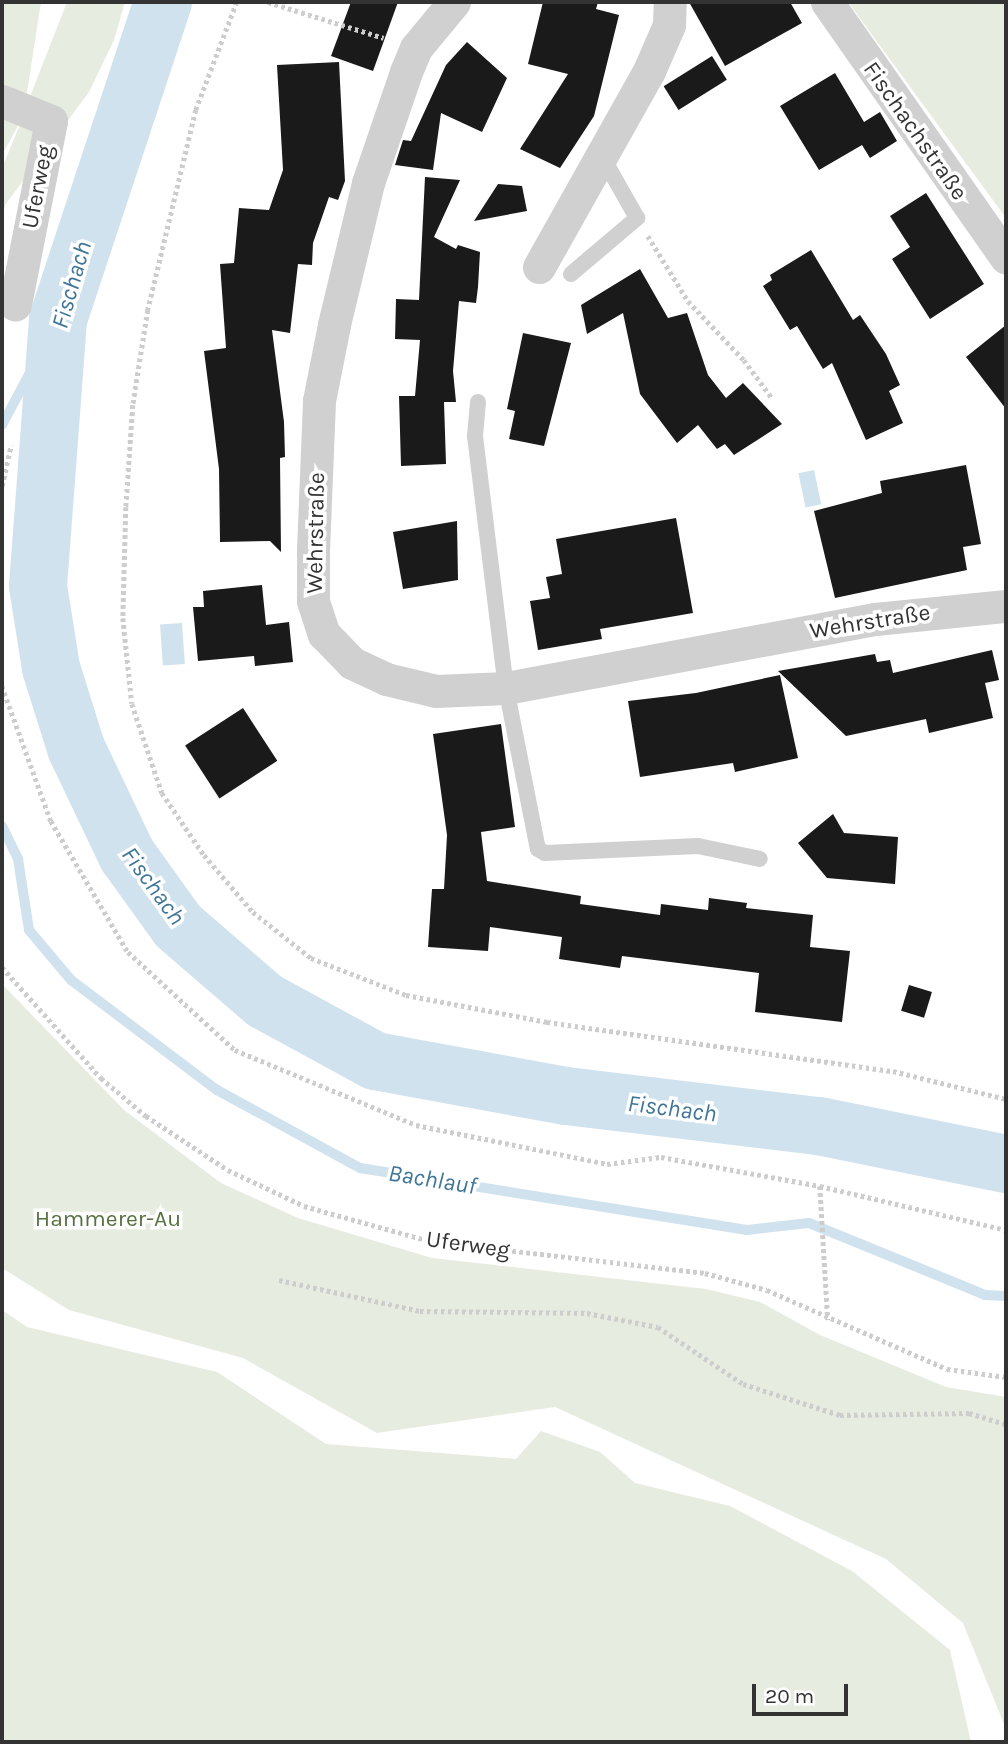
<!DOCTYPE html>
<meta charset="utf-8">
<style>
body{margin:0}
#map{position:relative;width:1008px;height:1744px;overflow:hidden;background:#fff;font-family:Karla,sans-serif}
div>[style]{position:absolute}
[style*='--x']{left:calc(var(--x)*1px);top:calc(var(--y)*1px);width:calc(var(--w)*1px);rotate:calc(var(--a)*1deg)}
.green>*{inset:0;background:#e6ecdf}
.water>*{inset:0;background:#cfe2ee;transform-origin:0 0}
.stream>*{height:10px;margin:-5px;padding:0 5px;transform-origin:5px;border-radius:5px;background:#cfe2ee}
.river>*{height:58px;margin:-29px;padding:0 29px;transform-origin:29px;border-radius:29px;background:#cfe2ee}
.building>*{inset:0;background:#1a1a1a;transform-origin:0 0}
.path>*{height:4.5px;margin-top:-2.25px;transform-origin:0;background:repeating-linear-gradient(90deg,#cdcdcd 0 3.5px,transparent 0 7px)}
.service>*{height:16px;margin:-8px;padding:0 8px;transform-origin:8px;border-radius:8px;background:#d0d0d0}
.minor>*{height:33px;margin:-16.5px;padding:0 16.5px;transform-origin:16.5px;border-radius:16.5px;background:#d0d0d0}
span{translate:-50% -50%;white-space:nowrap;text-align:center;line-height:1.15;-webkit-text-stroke:7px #fff;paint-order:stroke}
.street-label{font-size:23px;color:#333}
.park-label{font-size:23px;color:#56703f}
.water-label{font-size:24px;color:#3f7597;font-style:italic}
.frame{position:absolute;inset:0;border:4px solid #333;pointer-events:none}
.scale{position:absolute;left:752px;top:1684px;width:96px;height:32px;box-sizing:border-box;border:4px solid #333;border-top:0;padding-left:9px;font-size:21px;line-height:24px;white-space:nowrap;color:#333;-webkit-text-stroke:5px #fff;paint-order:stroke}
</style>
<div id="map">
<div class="green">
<i style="clip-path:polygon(2px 2px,41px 2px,24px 112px,67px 2px,125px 2px,114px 40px,89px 92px,5px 205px,2px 220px,2px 168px,24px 115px,2px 155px)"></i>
<i style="clip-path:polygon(848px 2px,1006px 2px,1006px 218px)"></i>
<i style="clip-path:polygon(2px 984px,124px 1110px,221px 1183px,298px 1218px,432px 1258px,706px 1289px,760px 1302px,820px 1335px,946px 1387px,1006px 1397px,1006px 1729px,963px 1623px,886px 1559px,555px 1407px,377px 1433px,243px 1358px,69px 1310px,2px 1268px)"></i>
<i style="clip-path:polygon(2px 1310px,27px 1327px,217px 1372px,326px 1444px,516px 1459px,541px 1431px,600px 1452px,635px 1483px,730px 1506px,852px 1571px,950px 1650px,971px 1742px,2px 1742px)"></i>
</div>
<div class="water">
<i style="left:814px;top:470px;width:35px;height:16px;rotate:78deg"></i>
<i style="left:182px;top:623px;width:41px;height:22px;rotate:86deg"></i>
</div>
<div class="stream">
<i style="--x:2;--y:425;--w:119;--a:-61.9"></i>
<i style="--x:2;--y:826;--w:37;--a:64"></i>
<i style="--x:18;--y:859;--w:72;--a:81.2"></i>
<i style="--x:29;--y:930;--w:65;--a:50"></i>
<i style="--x:71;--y:980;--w:183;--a:37"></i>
<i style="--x:217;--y:1090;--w:163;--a:28.6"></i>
<i style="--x:360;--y:1168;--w:392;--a:9.1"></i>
<i style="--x:747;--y:1230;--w:62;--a:-6.4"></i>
<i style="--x:809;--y:1223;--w:190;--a:22.2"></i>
<i style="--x:985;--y:1295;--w:21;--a:3"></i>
</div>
<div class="river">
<i style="--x:163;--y:2;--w:335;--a:108.3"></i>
<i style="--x:58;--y:320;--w:267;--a:94.3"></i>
<i style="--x:38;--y:586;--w:83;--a:81"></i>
<i style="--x:51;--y:668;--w:84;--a:72.6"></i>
<i style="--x:76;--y:748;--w:119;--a:64.5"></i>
<i style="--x:127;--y:855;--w:87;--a:54.3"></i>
<i style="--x:178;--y:926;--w:115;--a:40.8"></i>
<i style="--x:265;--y:1001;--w:125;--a:28.6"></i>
<i style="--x:375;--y:1061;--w:194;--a:10.4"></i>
<i style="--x:566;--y:1096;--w:255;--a:6.8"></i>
<i style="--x:819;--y:1126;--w:191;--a:11.5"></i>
</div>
<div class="building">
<i style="clip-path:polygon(351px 2px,398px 2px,373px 71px,331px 56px)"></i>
<i style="clip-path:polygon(543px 2px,598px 2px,596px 9px,619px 15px,594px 116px,560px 168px,520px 149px,568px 74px,528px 64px)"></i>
<i style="clip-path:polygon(689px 2px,790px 2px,802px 23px,725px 66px)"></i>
<i style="clip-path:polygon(467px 42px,507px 78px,482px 132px,441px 113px,433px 170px,395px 165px,403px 140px,411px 141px,446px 65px)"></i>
<i style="left:712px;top:56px;width:28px;height:57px;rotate:58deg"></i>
<i style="clip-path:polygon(339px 62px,345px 181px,338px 200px,329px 197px,313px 243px,312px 265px,298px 264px,290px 333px,272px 330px,284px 422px,285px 457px,280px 458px,281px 552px,270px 541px,220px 542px,219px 469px,204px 351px,226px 348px,220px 264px,234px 263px,239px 208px,269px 210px,283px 170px,277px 65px)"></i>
<i style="clip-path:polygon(835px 73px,864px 122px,880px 112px,897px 141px,870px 158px,862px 145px,819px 170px,780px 106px)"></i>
<i style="clip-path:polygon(425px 177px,460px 180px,434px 237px,456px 249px,458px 245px,480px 252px,478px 287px,476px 303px,459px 301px,453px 371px,456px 402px,444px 402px,446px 464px,401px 466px,399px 396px,415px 396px,420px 340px,395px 339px,396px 299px,419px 300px)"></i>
<i style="clip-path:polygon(498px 184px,522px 186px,527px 211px,474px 221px)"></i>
<i style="clip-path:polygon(926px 193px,984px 284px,930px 319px,892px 259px,910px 247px,890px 216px)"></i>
<i style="clip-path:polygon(811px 250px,853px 320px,860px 315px,886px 354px,900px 385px,889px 391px,903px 423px,866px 440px,832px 363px,823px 369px,797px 326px,790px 330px,763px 286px,772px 280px,770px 275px)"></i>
<i style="clip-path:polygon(640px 269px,668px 318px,687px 313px,708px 375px,726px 398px,743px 383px,782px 424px,734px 455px,725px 444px,717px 449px,698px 425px,677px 443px,640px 394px,623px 313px,587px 334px,581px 305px)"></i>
<i style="clip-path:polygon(1006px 325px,1006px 409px,966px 357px)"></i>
<i style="clip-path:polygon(523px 333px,571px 343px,544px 446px,509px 439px,515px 411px,507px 409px)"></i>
<i style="clip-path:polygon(966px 465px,981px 544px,963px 547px,967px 570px,835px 598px,814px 511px,882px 493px,880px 481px)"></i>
<i style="clip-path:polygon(676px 518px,693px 613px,600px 629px,602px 639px,538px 650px,530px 601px,550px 598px,546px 577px,562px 574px,556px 539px)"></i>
<i style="clip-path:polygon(457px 521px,458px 580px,403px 589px,393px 532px)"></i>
<i style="clip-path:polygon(262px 585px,266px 625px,289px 622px,293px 662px,255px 666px,254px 656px,198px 661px,193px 607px,204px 607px,203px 591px)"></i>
<i style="clip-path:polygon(992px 650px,999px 680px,985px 683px,993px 718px,929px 733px,926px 719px,846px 736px,778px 671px,875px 654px,877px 662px,890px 660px,893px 673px)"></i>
<i style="clip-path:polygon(780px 675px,798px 758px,735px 772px,733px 763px,640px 777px,628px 701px,696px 693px)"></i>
<i style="left:243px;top:708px;width:63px;height:69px;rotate:57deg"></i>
<i style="clip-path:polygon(501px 724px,515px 827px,481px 832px,487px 881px,581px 896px,580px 904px,660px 915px,661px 904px,708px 910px,709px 898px,747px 903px,746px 908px,813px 915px,810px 947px,850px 951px,842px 1022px,755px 1012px,759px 973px,622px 956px,620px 968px,559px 959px,562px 937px,490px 927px,488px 951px,428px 947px,432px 889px,444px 889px,447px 835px,433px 734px)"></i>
<i style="clip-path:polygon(833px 814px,844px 833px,898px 837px,895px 884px,827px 878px,798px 843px)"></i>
<i style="left:909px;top:985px;width:24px;height:27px;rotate:17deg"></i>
</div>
<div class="path">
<i style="--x:237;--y:2;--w:116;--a:110.8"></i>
<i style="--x:196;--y:110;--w:206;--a:103.5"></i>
<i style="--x:148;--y:310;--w:96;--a:99"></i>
<i style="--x:133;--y:405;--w:102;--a:93.9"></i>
<i style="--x:126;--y:507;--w:111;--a:91.5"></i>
<i style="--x:123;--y:618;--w:86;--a:84"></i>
<i style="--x:132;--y:704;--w:94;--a:71.4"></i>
<i style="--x:162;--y:793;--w:75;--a:55.9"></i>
<i style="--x:204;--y:855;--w:75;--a:49.3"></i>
<i style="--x:253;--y:912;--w:74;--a:38.4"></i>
<i style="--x:311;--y:958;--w:102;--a:21.3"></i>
<i style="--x:406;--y:995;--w:144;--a:10.8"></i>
<i style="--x:547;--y:1022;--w:349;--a:8.1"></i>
<i style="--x:893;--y:1071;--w:116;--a:13.9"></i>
<i style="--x:268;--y:2;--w:121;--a:17.2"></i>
<i style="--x:648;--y:236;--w:76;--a:58.4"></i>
<i style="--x:688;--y:301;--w:81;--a:46.5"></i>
<i style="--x:744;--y:360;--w:47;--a:53.6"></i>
<i style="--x:2;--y:486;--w:42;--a:-77.6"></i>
<i style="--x:2;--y:686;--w:144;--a:70.1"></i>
<i style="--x:51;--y:821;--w:152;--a:59.6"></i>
<i style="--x:128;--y:952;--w:145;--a:42.5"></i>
<i style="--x:235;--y:1050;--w:196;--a:22.5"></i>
<i style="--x:416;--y:1125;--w:195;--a:11.5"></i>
<i style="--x:607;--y:1164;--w:54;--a:-7.4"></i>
<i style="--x:661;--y:1157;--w:162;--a:10.3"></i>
<i style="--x:820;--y:1186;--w:191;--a:13.3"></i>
<i style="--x:2;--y:967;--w:149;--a:48.3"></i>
<i style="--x:101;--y:1078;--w:59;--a:40.2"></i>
<i style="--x:146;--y:1116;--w:98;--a:33.4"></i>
<i style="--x:228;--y:1170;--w:84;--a:25.3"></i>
<i style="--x:304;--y:1206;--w:130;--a:15.6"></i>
<i style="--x:429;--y:1241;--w:278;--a:6.6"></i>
<i style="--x:705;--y:1273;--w:64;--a:15.3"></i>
<i style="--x:767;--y:1290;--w:197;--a:23.7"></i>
<i style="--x:947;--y:1369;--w:60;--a:7.7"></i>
<i style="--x:820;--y:1186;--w:134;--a:86.6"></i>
<i style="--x:279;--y:1280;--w:144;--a:12.4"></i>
<i style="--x:420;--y:1311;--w:167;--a:0.7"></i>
<i style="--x:587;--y:1313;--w:72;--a:11.2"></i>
<i style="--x:658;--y:1327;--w:102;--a:33.8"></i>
<i style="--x:743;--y:1384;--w:102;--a:17.7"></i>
<i style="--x:840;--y:1415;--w:129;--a:-0.9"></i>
<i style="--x:969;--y:1413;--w:39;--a:17"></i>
</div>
<div class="service">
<i style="--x:571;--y:274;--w:87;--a:-40.3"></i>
<i style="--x:637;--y:218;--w:69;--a:-119.5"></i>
<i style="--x:478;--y:402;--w:34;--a:95"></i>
<i style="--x:475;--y:436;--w:254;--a:83"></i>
<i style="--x:506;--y:688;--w:164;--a:78.8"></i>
<i style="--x:538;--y:849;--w:8;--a:30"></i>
<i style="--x:545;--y:853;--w:153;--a:-2.6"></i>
<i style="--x:698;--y:846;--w:63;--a:11.8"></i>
</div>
<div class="minor">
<i style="--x:454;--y:2;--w:60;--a:129.6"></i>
<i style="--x:416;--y:48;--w:26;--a:113"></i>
<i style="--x:406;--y:72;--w:117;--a:108.9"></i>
<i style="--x:368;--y:183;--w:146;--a:103.5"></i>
<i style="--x:334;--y:325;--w:77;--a:101.2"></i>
<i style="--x:319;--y:401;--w:150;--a:92.3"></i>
<i style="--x:313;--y:551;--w:50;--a:90"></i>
<i style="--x:313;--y:601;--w:35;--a:72"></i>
<i style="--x:324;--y:634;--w:40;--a:46"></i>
<i style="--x:352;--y:663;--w:38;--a:25"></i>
<i style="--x:386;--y:679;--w:51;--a:13.5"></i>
<i style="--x:436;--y:691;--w:70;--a:-2.5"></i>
<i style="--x:506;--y:688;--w:375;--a:-10.6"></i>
<i style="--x:875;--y:619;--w:132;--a:-5.7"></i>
<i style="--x:827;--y:2;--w:312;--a:55"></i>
<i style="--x:2;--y:101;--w:53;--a:22.2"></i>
<i style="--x:51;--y:121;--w:187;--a:101.1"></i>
<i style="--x:539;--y:267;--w:225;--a:-60.7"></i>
<i style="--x:649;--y:71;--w:50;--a:-66.5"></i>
<i style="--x:669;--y:25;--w:23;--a:-88"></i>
</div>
<div class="street-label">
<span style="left:915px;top:131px;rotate:55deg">Fischachstraße</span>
<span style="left:38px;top:187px;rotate:-79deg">Uferweg</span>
<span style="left:316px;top:533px;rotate:-89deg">Wehrstraße</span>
<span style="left:870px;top:622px;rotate:-9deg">Wehrstraße</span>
<span style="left:468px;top:1245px;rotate:8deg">Uferweg</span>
</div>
<div class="park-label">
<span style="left:108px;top:1219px">Hammerer-Au</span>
</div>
<div class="water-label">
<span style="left:72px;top:285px;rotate:-74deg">Fischach</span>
<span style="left:153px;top:886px;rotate:54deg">Fischach</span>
<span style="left:672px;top:1109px;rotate:7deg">Fischach</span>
<span style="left:432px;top:1180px;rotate:9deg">Bachlauf</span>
</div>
<div class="frame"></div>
<div class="scale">20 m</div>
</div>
